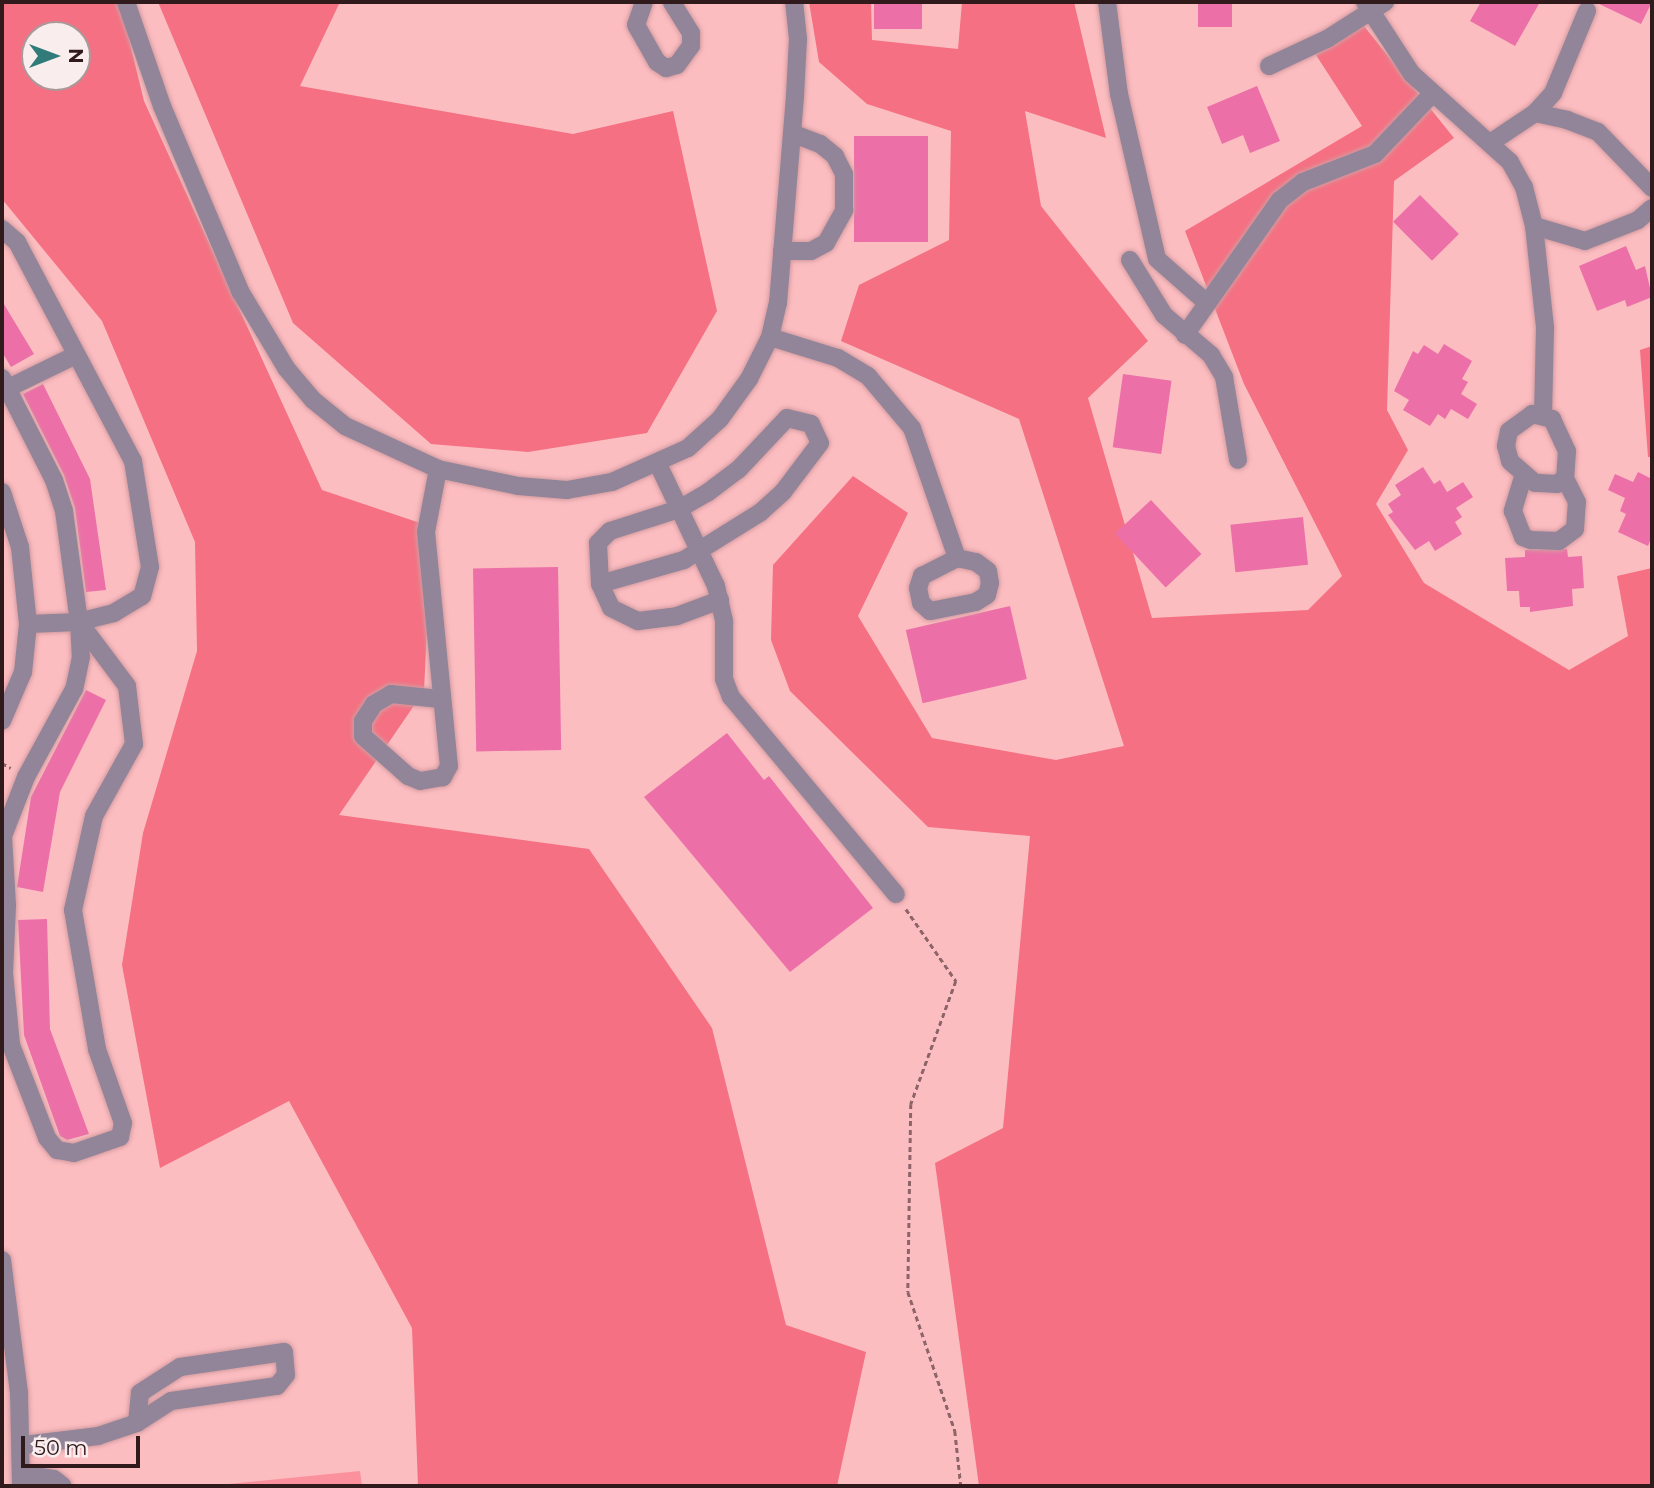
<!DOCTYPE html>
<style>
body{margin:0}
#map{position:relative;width:1654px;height:1488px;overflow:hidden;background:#fcbdc1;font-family:Montserrat,sans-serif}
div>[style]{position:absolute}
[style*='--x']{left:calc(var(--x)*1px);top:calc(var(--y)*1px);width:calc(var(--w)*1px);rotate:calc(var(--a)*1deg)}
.green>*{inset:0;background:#fb919c}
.forest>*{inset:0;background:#f57082}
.building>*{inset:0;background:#ec70a7;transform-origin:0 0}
.path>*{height:2.5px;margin-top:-1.25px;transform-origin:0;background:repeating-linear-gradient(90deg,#8d6467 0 5px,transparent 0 8.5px)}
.roads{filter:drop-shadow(0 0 2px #d39ca0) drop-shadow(0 0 2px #d39ca0)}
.minor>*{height:18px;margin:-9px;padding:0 9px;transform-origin:9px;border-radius:9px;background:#928599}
span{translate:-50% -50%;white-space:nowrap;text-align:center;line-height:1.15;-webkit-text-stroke:5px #faedee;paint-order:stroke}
.frame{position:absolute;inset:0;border:4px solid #311a1c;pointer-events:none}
.north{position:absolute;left:21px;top:21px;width:70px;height:70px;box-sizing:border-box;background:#faedee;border:2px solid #aa999a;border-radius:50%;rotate:90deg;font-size:19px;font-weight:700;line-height:28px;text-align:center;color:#311a1c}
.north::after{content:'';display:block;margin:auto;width:24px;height:32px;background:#317b7a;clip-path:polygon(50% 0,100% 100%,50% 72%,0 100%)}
.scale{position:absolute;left:21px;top:1436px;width:119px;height:32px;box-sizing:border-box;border:4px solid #311a1c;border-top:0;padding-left:9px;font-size:21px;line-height:24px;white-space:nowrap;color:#311a1c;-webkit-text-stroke:5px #faedee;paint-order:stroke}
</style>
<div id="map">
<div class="green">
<i style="clip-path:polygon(360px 1471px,362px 1486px,209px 1486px,269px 1480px)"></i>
</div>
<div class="forest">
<i style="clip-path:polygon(evenodd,2px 2px,120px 2px,144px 101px,322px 490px,432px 527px,424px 691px,339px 815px,589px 849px,712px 1028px,786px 1325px,866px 1352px,837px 1486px,418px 1486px,412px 1328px,289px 1101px,160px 1168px,122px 965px,143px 833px,197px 651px,195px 542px,102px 321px,2px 199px,2px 2px,35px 35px,77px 35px,77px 77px,35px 77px,35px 35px)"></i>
<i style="clip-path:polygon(158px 2px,340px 2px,300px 86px,573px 134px,673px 111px,717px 311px,647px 433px,528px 452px,431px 444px,293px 323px)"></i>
<i style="clip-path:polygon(809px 2px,871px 2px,872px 40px,958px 49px,962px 2px,1074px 2px,1106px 138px,1025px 111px,1041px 206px,1148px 341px,1088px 398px,1152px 618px,1308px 610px,1342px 576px,1244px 384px,1185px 231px,1362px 126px,1316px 55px,1364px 26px,1454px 138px,1394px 181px,1387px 410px,1408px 450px,1376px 504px,1424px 583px,1569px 670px,1628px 636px,1617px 576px,1652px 568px,1652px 1486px,979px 1486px,935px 1163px,1003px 1128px,1030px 836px,928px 827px,790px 691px,771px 640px,773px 565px,853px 476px,908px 513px,858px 616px,932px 738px,1056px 760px,1124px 746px,1019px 419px,841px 341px,859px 285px,949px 240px,951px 131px,867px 104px,819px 62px)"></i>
<i style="clip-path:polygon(1652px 346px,1652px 457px,1648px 457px,1640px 350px)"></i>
</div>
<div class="building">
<i style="left:874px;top:2px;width:48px;height:27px"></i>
<i style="left:1198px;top:2px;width:34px;height:25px"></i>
<i style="clip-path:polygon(1481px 2px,1540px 2px,1515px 46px,1470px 21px)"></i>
<i style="clip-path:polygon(1595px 2px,1652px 2px,1641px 24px)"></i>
<i style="clip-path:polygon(1257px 86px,1280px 141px,1250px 153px,1243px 135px,1222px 144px,1207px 107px)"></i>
<i style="left:854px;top:136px;width:74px;height:106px"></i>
<i style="left:1420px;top:195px;width:55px;height:38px;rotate:45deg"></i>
<i style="clip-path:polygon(1626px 246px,1636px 270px,1645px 266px,1652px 297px,1627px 307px,1625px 300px,1597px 311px,1579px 266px)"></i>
<i style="clip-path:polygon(2px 301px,34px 354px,11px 367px,2px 352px)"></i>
<i style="clip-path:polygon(1444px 344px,1472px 361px,1462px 379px,1468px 382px,1461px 394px,1477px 404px,1468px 419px,1451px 409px,1445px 419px,1438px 414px,1430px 426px,1403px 410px,1409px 400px,1394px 391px,1413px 351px,1418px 354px,1424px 345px,1438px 354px)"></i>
<i style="left:1123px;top:374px;width:49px;height:74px;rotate:8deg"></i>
<i style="clip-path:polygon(43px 384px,90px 479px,106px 590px,86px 592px,75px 508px,64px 475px,23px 394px)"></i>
<i style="clip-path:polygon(1423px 467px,1434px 484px,1440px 480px,1447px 492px,1463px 482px,1473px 497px,1456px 508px,1462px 517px,1455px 522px,1462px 534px,1435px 551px,1429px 541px,1415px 550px,1388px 515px,1393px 512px,1388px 504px,1401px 495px,1395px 485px)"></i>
<i style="clip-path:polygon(1638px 472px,1652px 479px,1652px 536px,1648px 546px,1618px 532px,1626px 514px,1620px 511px,1625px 498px,1608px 490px,1615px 474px,1633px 482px)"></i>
<i style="left:1151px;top:500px;width:74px;height:49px;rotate:47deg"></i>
<i style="left:1303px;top:517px;width:48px;height:73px;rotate:84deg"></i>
<i style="clip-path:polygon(1567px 549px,1568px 557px,1582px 556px,1584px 588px,1572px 589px,1573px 606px,1530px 612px,1530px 607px,1520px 607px,1519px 591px,1507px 591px,1505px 558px,1525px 557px,1525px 550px)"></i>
<i style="left:558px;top:567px;width:183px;height:85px;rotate:89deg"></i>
<i style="left:1010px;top:606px;width:75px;height:107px;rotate:77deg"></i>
<i style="clip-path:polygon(86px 690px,106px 700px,60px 792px,43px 892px,17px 887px,31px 797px)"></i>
<i style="clip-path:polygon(727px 733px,764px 780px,769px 776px,873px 908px,790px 972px,644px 797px)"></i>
<i style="clip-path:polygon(47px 919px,50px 1029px,89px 1134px,67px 1140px,60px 1136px,24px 1035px,18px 920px)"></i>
</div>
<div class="path">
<i style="--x:2;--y:763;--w:10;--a:29"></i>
<i style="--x:906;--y:909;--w:88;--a:55.2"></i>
<i style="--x:956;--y:981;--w:131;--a:110.1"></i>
<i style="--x:911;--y:1104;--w:188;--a:90.9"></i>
<i style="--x:908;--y:1292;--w:147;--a:71.3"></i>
<i style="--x:955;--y:1431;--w:55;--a:83.8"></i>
</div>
<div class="roads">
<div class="minor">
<i style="--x:126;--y:2;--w:110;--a:70.9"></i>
<i style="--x:162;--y:106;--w:201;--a:67.1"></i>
<i style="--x:240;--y:291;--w:90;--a:59.1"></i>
<i style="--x:286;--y:368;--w:42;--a:49.8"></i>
<i style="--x:313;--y:400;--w:41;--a:39.1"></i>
<i style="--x:345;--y:426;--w:102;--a:24.8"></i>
<i style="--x:438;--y:469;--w:82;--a:12"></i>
<i style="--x:518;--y:486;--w:49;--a:4.7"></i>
<i style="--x:567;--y:490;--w:46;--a:-10.1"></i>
<i style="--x:612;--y:482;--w:83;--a:-24.1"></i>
<i style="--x:688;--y:448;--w:43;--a:-42.2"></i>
<i style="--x:720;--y:419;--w:49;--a:-54.1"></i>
<i style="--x:749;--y:379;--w:47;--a:-63.4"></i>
<i style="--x:770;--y:337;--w:35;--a:-77"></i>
<i style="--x:778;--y:303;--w:208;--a:-85.3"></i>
<i style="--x:795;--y:96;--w:57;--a:-87"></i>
<i style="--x:798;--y:39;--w:37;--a:-96"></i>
<i style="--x:644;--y:2;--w:24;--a:109"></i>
<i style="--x:636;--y:25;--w:43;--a:60.4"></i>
<i style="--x:657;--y:62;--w:11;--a:34"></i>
<i style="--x:666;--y:68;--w:11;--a:-15"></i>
<i style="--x:677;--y:65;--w:24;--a:-54"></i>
<i style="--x:691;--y:46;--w:13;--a:-90"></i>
<i style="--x:691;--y:33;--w:36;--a:-122"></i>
<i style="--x:1107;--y:2;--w:93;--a:82.6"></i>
<i style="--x:1119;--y:94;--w:169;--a:77"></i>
<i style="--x:1157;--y:259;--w:65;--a:41.3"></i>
<i style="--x:1365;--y:2;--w:86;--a:56.9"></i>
<i style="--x:1412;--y:74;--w:132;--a:41.9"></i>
<i style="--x:1510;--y:162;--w:29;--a:61"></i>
<i style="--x:1524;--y:187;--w:40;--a:75.6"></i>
<i style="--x:1534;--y:226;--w:103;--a:83.8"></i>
<i style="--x:1545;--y:328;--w:86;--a:91.3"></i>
<i style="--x:1269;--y:66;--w:64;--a:-25"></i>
<i style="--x:1327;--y:39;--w:69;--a:-32.5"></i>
<i style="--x:1535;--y:113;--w:27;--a:-48"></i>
<i style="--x:1553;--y:93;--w:89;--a:-67.5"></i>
<i style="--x:1490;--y:143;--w:54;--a:-33.7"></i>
<i style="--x:1535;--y:113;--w:33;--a:12"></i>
<i style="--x:1567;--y:120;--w:33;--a:21"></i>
<i style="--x:1598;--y:132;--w:78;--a:46"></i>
<i style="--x:1534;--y:226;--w:53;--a:16.4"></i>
<i style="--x:1585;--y:241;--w:57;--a:-21.6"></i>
<i style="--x:1638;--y:220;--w:18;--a:-41"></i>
<i style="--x:2;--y:229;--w:20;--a:41"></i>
<i style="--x:17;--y:242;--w:248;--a:62.1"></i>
<i style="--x:133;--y:461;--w:107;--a:80.9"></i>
<i style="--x:150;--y:567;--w:30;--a:105"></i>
<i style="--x:142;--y:596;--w:33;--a:149"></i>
<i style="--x:114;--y:613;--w:36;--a:166"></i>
<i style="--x:79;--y:622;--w:51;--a:177.8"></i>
<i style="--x:782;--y:251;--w:29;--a:0"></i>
<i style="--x:811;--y:251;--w:17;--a:-28"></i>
<i style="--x:826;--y:243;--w:38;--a:-61"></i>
<i style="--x:844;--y:210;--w:36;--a:-90"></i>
<i style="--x:844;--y:174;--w:20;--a:-117"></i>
<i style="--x:835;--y:156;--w:19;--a:-141"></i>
<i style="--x:820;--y:144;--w:30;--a:-159"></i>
<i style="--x:1130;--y:260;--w:65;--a:58.3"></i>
<i style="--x:1164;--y:315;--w:62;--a:40.4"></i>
<i style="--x:1211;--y:355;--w:26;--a:59"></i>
<i style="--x:1224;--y:377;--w:84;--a:80.4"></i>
<i style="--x:1185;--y:335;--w:165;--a:-54.9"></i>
<i style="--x:1280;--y:200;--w:29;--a:-38"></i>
<i style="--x:1303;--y:182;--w:77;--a:-21.3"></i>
<i style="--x:1375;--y:154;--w:81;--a:-46.5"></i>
<i style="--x:770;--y:337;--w:71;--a:17.2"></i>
<i style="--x:838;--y:358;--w:35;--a:31"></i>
<i style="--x:868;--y:376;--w:68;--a:49.8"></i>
<i style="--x:912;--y:428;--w:138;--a:70.9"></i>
<i style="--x:957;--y:558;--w:19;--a:12"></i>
<i style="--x:976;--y:562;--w:15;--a:37"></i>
<i style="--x:988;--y:571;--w:12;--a:81"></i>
<i style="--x:990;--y:583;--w:12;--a:104"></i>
<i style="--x:987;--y:595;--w:13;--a:148"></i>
<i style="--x:976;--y:602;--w:47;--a:168.9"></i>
<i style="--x:930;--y:611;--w:12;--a:-138"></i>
<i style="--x:921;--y:603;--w:15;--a:-101"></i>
<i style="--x:918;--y:588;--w:13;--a:-72"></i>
<i style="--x:922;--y:576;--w:39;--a:-27"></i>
<i style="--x:2;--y:378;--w:114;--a:63"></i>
<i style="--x:54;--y:480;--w:33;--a:72"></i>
<i style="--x:64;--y:511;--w:112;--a:82.3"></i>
<i style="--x:79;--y:622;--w:35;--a:87"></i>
<i style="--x:81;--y:657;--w:33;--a:102"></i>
<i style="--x:74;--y:689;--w:100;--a:118.6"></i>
<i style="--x:26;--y:777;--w:63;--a:111.3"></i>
<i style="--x:3;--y:836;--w:69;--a:86.7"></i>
<i style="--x:7;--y:905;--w:68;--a:92.5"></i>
<i style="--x:4;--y:973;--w:72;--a:84.4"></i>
<i style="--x:11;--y:1045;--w:100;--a:68.8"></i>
<i style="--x:47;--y:1138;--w:16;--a:50"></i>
<i style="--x:57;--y:1150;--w:17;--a:10"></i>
<i style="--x:74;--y:1153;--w:49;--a:-19.2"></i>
<i style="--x:120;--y:1137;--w:14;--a:-78"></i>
<i style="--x:123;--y:1123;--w:78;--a:-109.4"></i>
<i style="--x:97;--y:1049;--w:141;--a:-99.8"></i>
<i style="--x:73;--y:910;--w:96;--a:-77.4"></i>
<i style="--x:94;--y:816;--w:82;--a:-60.9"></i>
<i style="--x:134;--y:744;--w:58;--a:-96.9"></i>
<i style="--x:127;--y:686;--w:80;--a:-126.9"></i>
<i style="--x:2;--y:391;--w:82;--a:-25.9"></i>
<i style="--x:1532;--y:414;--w:21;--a:14"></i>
<i style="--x:1552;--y:419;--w:35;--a:65"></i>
<i style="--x:1567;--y:451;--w:27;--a:94"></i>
<i style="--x:1565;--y:478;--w:10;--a:143"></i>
<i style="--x:1557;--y:484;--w:22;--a:-177"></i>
<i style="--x:1535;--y:483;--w:33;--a:-139"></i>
<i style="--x:1510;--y:461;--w:16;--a:-105"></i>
<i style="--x:1506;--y:446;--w:15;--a:-79"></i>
<i style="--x:1509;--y:431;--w:29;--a:-36"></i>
<i style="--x:787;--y:418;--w:25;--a:14"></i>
<i style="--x:811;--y:424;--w:21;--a:65"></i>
<i style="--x:820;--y:443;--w:61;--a:127.1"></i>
<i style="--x:783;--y:492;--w:30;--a:138"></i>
<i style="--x:761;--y:512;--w:91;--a:148.1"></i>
<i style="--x:684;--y:560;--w:87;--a:164.1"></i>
<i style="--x:600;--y:584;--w:41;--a:-92.8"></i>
<i style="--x:598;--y:543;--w:17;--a:-45"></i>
<i style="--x:610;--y:531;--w:72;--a:-17.7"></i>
<i style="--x:679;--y:509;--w:32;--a:-30"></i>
<i style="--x:707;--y:493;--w:39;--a:-37"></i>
<i style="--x:738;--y:470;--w:71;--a:-46.7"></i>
<i style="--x:658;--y:464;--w:135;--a:64.6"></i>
<i style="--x:716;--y:586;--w:37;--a:77"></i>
<i style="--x:724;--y:622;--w:57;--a:90"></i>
<i style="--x:724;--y:679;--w:19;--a:69"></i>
<i style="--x:731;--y:697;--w:257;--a:50.1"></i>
<i style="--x:438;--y:469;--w:64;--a:100.8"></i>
<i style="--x:426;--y:532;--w:235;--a:84.4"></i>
<i style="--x:449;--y:766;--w:13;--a:119"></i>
<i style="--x:443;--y:777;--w:23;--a:170"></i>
<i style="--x:420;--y:781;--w:13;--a:-157"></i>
<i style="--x:408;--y:776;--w:60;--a:-138.4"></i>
<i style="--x:363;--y:736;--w:15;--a:-90"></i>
<i style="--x:363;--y:721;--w:20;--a:-57"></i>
<i style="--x:374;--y:704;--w:20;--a:-30"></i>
<i style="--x:391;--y:694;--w:49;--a:5.8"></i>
<i style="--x:1524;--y:474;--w:39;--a:107"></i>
<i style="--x:1513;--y:511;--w:28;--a:69"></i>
<i style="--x:1523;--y:537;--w:9;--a:21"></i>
<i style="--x:1531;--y:540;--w:28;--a:2"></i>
<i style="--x:1559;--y:541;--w:20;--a:-37"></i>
<i style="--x:1575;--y:529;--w:27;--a:-86"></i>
<i style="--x:1577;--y:502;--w:27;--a:-117"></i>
<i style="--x:2;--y:492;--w:58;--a:71.9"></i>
<i style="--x:20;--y:547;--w:77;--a:84.1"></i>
<i style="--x:28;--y:624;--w:48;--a:95.9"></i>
<i style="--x:23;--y:672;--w:53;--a:113.2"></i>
<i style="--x:600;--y:584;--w:26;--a:65"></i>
<i style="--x:611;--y:608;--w:30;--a:26"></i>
<i style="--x:638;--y:621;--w:39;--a:-7"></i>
<i style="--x:677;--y:616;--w:46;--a:-20.4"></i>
<i style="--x:2;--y:1260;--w:133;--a:82.7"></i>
<i style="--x:19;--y:1392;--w:94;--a:88.8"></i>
<i style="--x:24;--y:1445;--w:75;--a:-6.9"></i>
<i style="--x:98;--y:1436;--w:41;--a:-18.4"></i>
<i style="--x:137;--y:1423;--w:40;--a:-32.9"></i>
<i style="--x:171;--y:1401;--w:107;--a:-8.1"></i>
<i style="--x:277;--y:1386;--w:14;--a:-51"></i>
<i style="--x:286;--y:1375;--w:23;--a:-95"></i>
<i style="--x:284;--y:1352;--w:105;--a:171.8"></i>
<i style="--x:180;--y:1367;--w:48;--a:147"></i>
<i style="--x:140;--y:1393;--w:30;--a:96"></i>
<i style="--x:22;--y:1474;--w:32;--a:9"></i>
<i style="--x:54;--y:1479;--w:11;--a:38"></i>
</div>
</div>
<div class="frame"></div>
<div class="north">N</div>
<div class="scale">50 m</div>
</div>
